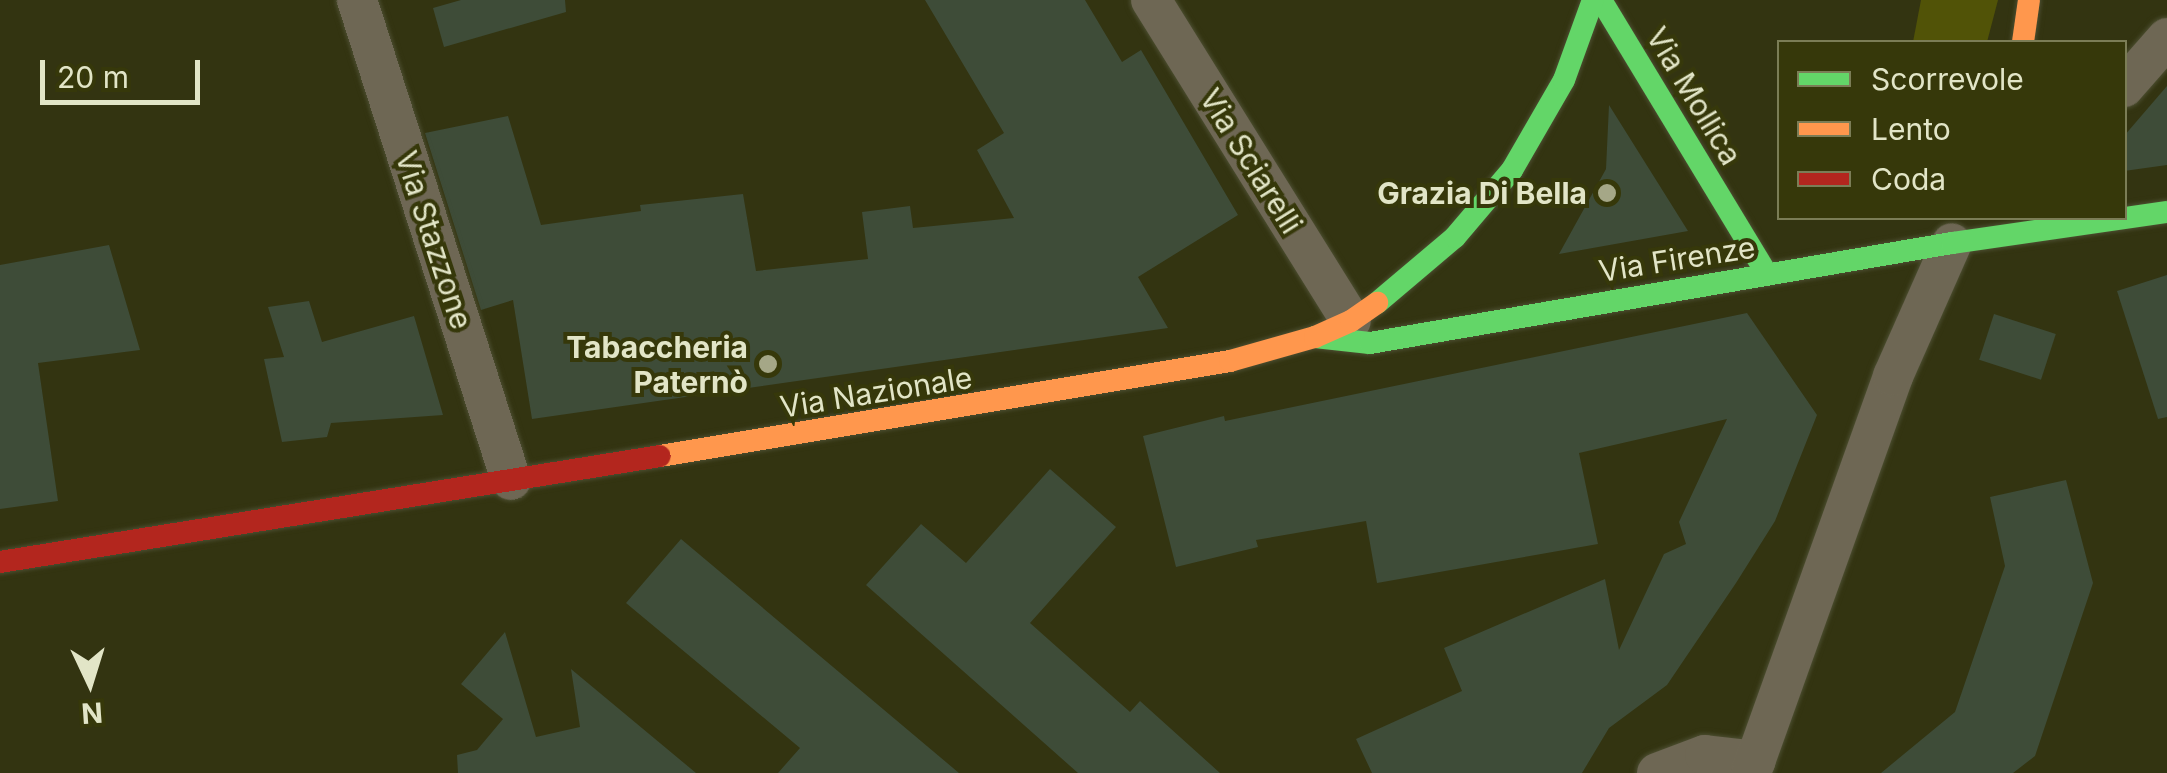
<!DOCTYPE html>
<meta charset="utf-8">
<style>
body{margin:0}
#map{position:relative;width:2167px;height:773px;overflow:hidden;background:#333411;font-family:Inter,sans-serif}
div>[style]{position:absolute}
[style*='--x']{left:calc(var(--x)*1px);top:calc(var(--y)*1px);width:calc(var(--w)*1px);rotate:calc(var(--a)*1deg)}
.green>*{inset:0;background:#515307}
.building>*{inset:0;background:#3e4c38;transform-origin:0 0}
.roads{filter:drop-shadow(0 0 2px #4c4e31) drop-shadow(0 0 2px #4c4e31)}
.street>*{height:40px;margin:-20px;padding:0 20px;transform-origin:20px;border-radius:20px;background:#6e6754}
.fast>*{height:22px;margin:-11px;padding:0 11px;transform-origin:11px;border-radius:11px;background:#63d668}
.slow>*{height:22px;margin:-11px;padding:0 11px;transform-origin:11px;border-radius:11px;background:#ff974d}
.jam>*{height:22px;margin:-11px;padding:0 11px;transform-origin:11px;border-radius:11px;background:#b3261e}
.dots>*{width:28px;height:28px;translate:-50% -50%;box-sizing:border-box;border:5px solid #36380a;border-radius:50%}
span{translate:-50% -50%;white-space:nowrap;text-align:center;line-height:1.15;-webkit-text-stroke:8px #36380a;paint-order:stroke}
.street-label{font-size:30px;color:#e2e5c7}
.poi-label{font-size:30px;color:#e2e5c7;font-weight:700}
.right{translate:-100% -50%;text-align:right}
.legend{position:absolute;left:1777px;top:40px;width:350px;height:180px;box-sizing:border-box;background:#36380a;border:2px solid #7b7d56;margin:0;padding:12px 18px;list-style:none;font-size:30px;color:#e2e5c7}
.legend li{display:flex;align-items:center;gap:20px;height:50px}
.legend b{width:50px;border:2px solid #7b7d56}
.north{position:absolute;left:40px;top:633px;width:100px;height:100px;-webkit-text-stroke:8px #36380a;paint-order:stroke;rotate:176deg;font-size:28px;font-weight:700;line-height:40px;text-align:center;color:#e2e5c7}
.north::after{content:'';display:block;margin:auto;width:35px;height:45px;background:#e2e5c7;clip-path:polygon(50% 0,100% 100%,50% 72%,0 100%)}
.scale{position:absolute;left:40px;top:60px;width:160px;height:45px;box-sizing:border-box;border:5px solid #e2e5c7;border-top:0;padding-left:12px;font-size:30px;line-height:35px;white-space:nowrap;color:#e2e5c7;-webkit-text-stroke:8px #36380a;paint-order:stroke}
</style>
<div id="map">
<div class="green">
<i style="clip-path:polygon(1921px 0,1998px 0,1987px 42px,1913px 42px)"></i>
</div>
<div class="building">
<i style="clip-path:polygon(461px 0,565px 0,566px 12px,444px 47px,433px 8px)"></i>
<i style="clip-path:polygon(925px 0,1085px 0,1122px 62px,1141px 50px,1238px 215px,1138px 277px,1168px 328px,532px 419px,513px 300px,481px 310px,425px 133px,508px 116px,541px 225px,641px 211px,640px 205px,743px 194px,756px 271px,868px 259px,862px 212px,910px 206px,913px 228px,1014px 218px,977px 150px,1004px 133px)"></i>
<i style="clip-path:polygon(2167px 86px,2167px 165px,2124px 171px,2124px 136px)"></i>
<i style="clip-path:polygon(1609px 105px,1688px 231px,1559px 254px,1606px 169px)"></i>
<i style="clip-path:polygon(109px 245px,140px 350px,38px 363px,58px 501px,0 509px,0 265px)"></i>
<i style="clip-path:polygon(2167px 275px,2167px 417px,2158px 419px,2117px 291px)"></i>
<i style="clip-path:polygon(309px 301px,322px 342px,414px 316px,443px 415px,331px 423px,327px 437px,282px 442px,264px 359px,284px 357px,268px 307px)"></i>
<i style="clip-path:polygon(1747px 313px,1817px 415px,1775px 521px,1736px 583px,1667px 685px,1609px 728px,1582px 773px,1372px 773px,1356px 739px,1462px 691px,1444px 648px,1605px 579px,1619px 650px,1664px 554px,1686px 544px,1679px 522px,1727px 419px,1579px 453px,1598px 544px,1377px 583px,1366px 521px,1256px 540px,1258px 547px,1176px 567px,1143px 436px,1224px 416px,1225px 421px)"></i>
<i style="left:1994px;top:314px;width:65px;height:48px;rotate:18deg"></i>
<i style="clip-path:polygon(1050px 469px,1116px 527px,1030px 623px,1130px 712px,1140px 701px,1220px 773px,1078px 773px,866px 585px,921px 524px,966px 563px)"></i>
<i style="clip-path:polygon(2066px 480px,2093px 583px,2035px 756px,2013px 773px,1881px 773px,1955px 712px,2005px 566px,1990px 497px)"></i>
<i style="clip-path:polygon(681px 539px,959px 773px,778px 773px,800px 748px,626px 603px)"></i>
<i style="clip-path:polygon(505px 632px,536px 737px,580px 727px,571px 669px,696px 773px,458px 773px,457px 755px,477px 750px,503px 719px,461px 684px)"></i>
</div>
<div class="roads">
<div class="street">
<i style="--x:357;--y:0;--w:504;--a:72.21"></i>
<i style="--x:1151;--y:0;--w:378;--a:58.1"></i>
<i style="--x:2124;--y:87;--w:65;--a:-48.7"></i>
<i style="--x:1657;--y:773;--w:51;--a:-20.6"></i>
<i style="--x:1705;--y:755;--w:51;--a:6.7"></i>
<i style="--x:1751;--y:773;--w:422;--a:-70.3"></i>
<i style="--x:1893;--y:376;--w:145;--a:-66.1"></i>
</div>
<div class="fast">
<i style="--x:1601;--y:0;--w:320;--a:58.8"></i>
<i style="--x:1377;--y:303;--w:102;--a:-40.2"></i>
<i style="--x:1455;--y:237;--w:88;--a:-49.6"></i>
<i style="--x:1512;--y:170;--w:104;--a:-60"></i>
<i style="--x:1564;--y:80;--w:85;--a:-70.1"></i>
<i style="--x:1315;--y:337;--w:55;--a:6.2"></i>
<i style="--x:1370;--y:343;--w:591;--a:-9.75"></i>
<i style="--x:1952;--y:243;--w:217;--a:-8.2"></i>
</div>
<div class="slow">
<i style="--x:2023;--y:42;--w:42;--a:-81.9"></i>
<i style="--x:660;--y:456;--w:578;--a:-9.46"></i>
<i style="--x:1230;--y:361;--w:88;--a:-15.8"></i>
<i style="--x:1315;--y:337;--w:39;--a:-24"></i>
<i style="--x:1351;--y:321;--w:32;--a:-35"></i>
</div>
<div class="jam">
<i style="--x:0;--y:562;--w:668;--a:-9.12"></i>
</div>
</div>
<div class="dots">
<i style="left:1607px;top:193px;background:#a5a787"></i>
<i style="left:768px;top:364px;background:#a5a787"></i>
</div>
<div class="street-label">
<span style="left:1694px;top:96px;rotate:59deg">Via Mollica</span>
<span style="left:1251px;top:161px;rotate:58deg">Via Sciarelli</span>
<span style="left:434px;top:240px;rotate:72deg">Via Stazzone</span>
<span style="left:1677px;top:259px;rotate:-9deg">Via Firenze</span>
<span style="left:876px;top:392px;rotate:-9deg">Via Nazionale</span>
</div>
<div class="poi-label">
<span class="right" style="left:1587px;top:193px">Grazia Di Bella</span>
<span class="right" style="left:748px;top:364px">Tabaccheria<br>Paternò</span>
</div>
<ul class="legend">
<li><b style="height:12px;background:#63d668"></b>Scorrevole</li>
<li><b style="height:12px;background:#ff974d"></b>Lento</li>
<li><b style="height:12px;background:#b3261e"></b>Coda</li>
</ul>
<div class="north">N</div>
<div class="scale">20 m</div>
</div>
